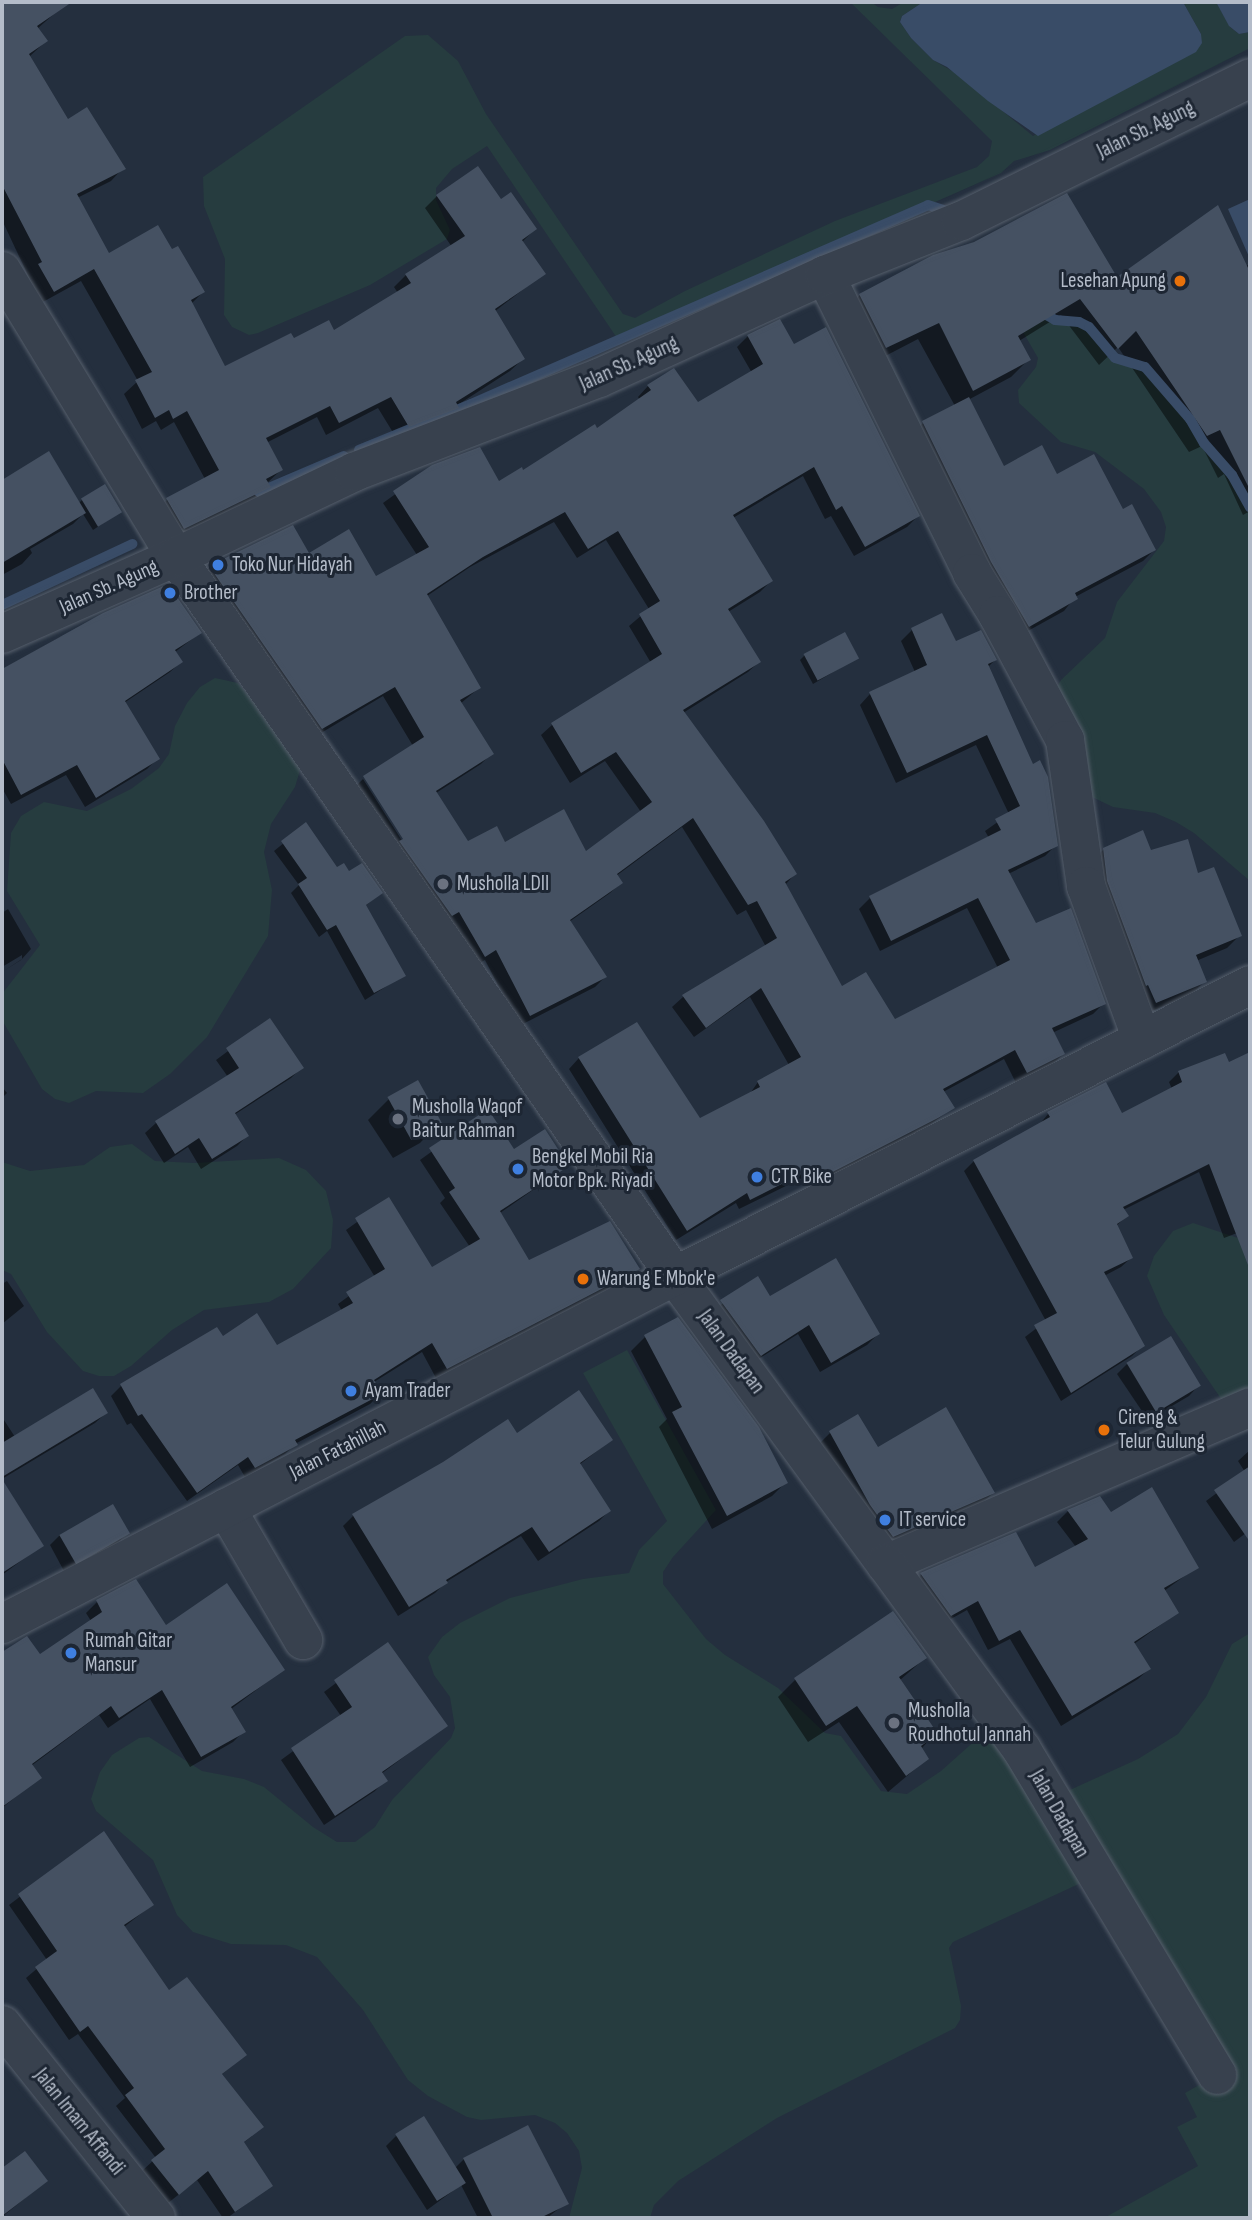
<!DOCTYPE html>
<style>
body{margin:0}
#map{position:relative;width:1252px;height:2220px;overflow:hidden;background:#242f3e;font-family:"Sofia Sans Condensed",sans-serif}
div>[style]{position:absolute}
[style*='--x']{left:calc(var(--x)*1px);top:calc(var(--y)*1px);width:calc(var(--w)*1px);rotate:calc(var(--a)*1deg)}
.green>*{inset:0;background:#263c3f}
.water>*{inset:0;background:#394c67}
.shadow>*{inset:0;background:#0007}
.stream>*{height:10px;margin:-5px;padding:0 5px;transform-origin:5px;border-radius:5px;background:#394c67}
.building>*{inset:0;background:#455162;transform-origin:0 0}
.roads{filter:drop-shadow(0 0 2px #565f6c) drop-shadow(0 0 2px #565f6c)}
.minor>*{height:38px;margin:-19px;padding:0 19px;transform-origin:19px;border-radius:19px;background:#38414e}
.dots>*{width:19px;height:19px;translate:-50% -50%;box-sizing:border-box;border:4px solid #1d2633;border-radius:50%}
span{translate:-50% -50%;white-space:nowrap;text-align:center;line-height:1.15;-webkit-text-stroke:6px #1d2633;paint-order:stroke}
.street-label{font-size:21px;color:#b4bcc9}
.poi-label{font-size:21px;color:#b4bcc9}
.right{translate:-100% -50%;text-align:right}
.left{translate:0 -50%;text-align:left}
.frame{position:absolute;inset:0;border:4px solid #b4bcc9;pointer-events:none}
</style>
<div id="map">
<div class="green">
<i style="clip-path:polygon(850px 2px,871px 2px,878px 7px,892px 9px,904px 2px,923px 2px,902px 16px,900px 22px,911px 38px,933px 60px,959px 75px,1033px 136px,1201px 34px,1183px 2px,1216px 2px,1230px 27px,1239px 34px,1250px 32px,1250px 48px,1050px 150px,1014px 161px,1001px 173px,619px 341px,487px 146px,452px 169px,436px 188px,436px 200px,450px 230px,447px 239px,370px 285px,258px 333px,249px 335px,232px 327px,224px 315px,225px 259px,204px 206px,203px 177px,405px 36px,428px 35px,458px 61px,486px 114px,623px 314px,635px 318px,685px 291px,835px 221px,977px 167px,989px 156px,992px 141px)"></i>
<i style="clip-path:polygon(1045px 315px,1089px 327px,1115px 358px,1145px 367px,1190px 419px,1204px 443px,1232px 475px,1250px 507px,1250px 881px,1194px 833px,1176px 822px,1155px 813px,1113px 807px,1090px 796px,1052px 696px,1061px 680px,1105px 638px,1117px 602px,1164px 541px,1166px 527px,1161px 512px,1144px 489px,1095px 452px,1061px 442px,1019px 403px,1018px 390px,1036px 367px,1038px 358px,1023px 332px)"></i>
<i style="clip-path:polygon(215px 678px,238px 683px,292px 745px,301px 767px,295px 787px,271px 824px,264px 852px,272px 890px,268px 936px,207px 1037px,170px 1074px,143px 1093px,96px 1091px,69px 1103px,55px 1099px,42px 1089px,2px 1020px,2px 994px,40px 945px,7px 891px,11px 833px,21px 816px,44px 802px,87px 811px,131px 789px,159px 768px,169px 754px,175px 726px,187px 703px,200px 687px)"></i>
<i style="clip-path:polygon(132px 1144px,155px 1161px,194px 1163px,279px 1158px,306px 1170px,326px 1191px,333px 1220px,331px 1248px,293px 1289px,269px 1302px,204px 1310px,172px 1330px,131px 1366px,114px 1376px,99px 1376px,83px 1371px,47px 1332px,11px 1274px,2px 1270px,2px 1162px,30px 1171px,84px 1165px,110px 1147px)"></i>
<i style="clip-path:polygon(1193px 1223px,1250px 1242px,1250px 1407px,1232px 1415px,1164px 1315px,1147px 1276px,1154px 1256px,1173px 1231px)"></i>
<i style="clip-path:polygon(627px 1350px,716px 1510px,673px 1557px,663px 1572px,663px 1584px,706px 1639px,725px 1655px,778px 1688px,825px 1733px,841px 1736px,881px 1791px,907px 1794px,941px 1771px,987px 1730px,1050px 1799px,1138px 1759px,1178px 1734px,1206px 1697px,1232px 1644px,1250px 1633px,1250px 2218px,1104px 2218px,1198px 2166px,1177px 2127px,1197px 2117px,1185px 2093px,1217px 2075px,1096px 1876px,953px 1942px,949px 1948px,961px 2006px,960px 2020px,955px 2028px,777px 2118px,678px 2181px,654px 2205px,650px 2218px,569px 2218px,582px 2168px,579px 2151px,567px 2133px,555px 2123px,535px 2115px,481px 2120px,467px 2117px,428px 2096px,408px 2080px,363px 2010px,317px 1957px,286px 1945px,231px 1944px,193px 1932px,177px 1915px,153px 1860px,96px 1811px,91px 1799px,100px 1772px,112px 1755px,139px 1738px,149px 1737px,202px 1771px,244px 1779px,264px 1787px,313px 1827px,337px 1842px,355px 1842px,375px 1827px,392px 1800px,451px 1738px,455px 1728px,450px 1697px,434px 1675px,428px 1657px,442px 1637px,460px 1623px,510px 1598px,583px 1579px,629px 1573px,639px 1550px,667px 1521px,583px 1373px)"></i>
</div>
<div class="water">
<i style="clip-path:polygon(923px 2px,1183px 2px,1201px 34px,1202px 43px,1196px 52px,1038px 136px,988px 101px,947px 67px,933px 60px,911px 38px,900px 22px,902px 16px)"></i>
<i style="clip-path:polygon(1216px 2px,1250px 2px,1250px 32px,1239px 34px,1229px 26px)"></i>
<i style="clip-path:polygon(1250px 199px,1250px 259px,1228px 209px)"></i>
</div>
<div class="shadow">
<i style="clip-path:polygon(2px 2px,59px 2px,63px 6px,37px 29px,46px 41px,29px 57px,67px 121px,123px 168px,111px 181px,77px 198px,108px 255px,172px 251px,203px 292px,191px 304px,226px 369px,293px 340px,334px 332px,398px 293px,394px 287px,406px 275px,452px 247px,425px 208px,437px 196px,501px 201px,535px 229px,522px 242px,543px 274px,494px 312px,523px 359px,510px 371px,456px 406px,445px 420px,397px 439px,378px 408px,326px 435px,317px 417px,266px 443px,281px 470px,267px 483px,269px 487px,257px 499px,172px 540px,155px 512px,167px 500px,205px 479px,174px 422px,161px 430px,156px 421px,142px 429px,124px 394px,138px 381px,81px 281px,41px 303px,2px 220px)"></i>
<i style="clip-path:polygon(1250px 265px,1250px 511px,1243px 515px,1224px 474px,1218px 478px,1202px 446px,1189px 452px,1118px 347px,1099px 365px,1061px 315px,1019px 341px,1028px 360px,1011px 377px,968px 400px,1003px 468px,1056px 476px,1154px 550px,1143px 561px,1075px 597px,1064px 611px,1017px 637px,911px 435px,923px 423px,955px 406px,918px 339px,868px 365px,842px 313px,860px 295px,1116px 280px)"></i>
<i style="clip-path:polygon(evenodd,748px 336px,793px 346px,918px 516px,907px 527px,854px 556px,831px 516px,825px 519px,803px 476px,733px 518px,771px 581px,760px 592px,728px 612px,759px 662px,748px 672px,683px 713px,795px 874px,785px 885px,841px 988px,894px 1021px,998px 968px,967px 908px,880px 951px,859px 909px,870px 898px,989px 838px,985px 831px,1009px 814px,976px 745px,896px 783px,860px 705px,870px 694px,915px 672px,901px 641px,912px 630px,995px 660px,988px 667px,1056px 845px,1045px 856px,1008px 874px,1035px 926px,1104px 1003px,1093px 1014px,1052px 1033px,1063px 1054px,1052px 1065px,1016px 1083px,1004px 1059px,943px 1092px,952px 1108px,926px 1128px,810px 1187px,804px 1177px,739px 1209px,736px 1203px,676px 1240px,569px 1069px,579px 1058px,700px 1121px,749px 1095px,758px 1082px,789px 1065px,750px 997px,694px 1037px,672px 1007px,683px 997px,766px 947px,746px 910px,737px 915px,682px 827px,616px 876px,621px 883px,610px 893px,569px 922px,605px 977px,595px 987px,519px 1026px,485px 960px,474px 966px,354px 788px,363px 779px,406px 847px,413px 746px,383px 696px,311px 739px,199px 578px,210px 567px,292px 528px,308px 555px,376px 578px,417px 555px,383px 503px,433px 467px,498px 483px,523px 473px,597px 430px,640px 400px,638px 397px,648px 386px,697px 405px,752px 373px,737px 347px,748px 336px,554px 522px,577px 558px,606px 540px,649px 609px,629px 626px,651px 663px,552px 725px,541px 735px,570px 783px,605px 761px,641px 812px,586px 854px,468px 843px,436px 793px,481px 764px,491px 754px,460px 704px,479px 688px,427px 596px,470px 567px,554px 522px)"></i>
<i style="clip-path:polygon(48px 453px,78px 504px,82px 500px,120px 512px,93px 530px,83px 514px,73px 524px,30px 549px,32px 553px,22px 564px,2px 575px,2px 481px)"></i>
<i style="clip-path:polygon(200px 633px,175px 652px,181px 662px,170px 672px,124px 703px,158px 758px,147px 769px,85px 807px,66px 775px,11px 804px,2px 788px,2px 670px,60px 637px)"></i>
<i style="clip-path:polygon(805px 655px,857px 658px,813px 684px,800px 660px)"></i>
<i style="clip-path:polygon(306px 825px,337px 869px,381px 893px,365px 906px,404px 975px,365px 1000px,327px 931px,319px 937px,291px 893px,299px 885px,274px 851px)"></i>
<i style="clip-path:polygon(1104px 849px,1197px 876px,1240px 935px,1227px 948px,1196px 961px,1205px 981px,1192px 994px,1143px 1015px,1091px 862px)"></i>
<i style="clip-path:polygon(8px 909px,31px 949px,21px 960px,2px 972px,22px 959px,22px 955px,2px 967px,2px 913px)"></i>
<i style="clip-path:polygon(270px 1020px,302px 1067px,291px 1078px,234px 1115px,247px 1136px,237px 1146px,201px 1169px,188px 1147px,164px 1163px,145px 1133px,156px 1123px,228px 1077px,216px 1060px)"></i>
<i style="clip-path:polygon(1250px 1054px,1250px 1154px,1242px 1158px,1250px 1178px,1250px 1228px,1224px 1238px,1199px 1172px,1123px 1210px,1127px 1216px,1116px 1226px,1131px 1258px,1121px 1267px,1104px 1276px,1142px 1346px,1132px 1356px,1061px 1401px,1025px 1337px,1046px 1321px,964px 1171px,974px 1161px,1039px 1125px,1048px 1114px,1121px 1115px,1172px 1089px,1169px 1082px,1179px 1072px,1228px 1064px)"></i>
<i style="clip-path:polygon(418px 1083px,440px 1122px,420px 1143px,393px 1158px,368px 1120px,389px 1099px)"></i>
<i style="clip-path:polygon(2px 1087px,7px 1093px,2px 1098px)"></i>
<i style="clip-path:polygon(488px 1111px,514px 1151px,567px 1166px,500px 1213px,528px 1263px,638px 1269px,628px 1279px,436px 1378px,422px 1352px,374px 1382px,380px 1394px,370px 1404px,295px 1444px,285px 1454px,245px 1477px,238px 1465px,187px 1501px,131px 1423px,127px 1425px,111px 1396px,121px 1386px,216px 1329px,222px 1339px,276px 1347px,342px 1311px,338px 1304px,375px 1277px,346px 1230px,389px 1199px,431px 1270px,470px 1247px,440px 1203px,445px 1198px,420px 1160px)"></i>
<i style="clip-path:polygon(757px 1279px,770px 1298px,878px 1334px,867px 1345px,820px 1372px,798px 1334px,749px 1365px,711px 1312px)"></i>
<i style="clip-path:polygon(7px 1281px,24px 1306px,2px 1324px,2px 1284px)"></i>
<i style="clip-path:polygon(645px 1337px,786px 1482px,772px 1496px,712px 1529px,659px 1427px,667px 1419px,631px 1351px)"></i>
<i style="clip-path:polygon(1127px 1364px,1199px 1385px,1189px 1396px,1148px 1420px,1117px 1374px)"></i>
<i style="clip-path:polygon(106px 1413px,95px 1423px,2px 1479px,2px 1417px,15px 1437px)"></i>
<i style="clip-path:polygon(830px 1433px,877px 1450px,993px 1493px,980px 1505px,881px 1548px,818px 1445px)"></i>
<i style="clip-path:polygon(516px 1436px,611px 1440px,579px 1465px,609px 1511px,599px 1521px,538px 1561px,521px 1536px,446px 1582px,435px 1593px,398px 1616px,343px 1526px,353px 1516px,444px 1464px)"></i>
<i style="clip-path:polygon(1250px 1450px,1250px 1530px,1234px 1542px,1206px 1501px,1245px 1472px,1238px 1461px)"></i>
<i style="clip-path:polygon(7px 1490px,41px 1546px,2px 1575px,2px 1493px)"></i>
<i style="clip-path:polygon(1099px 1498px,1110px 1514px,1197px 1567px,1164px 1591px,1177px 1613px,1134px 1644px,1149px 1669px,1138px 1679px,1061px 1726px,1010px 1639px,988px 1650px,967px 1610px,940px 1625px,911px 1585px,921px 1575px,1015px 1534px,1035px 1569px,1076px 1547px,1057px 1522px,1068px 1511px)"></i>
<i style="clip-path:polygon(127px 1533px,117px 1544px,64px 1571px,50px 1545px,60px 1535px)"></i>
<i style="clip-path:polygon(97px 1602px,283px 1670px,231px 1709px,244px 1731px,233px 1742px,190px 1767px,150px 1699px,108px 1728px,99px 1715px,31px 1766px,39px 1778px,2px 1808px,2px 1656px,27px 1638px,40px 1656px,91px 1621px,86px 1613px)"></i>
<i style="clip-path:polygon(893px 1614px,925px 1658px,899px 1681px,935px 1734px,921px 1749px,927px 1759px,888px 1792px,839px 1722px,808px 1742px,778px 1697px,795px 1680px)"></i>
<i style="clip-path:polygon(388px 1644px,445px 1726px,381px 1774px,385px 1780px,375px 1791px,324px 1825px,281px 1760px,341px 1716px,324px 1692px)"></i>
<i style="clip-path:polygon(104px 1833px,152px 1905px,124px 1927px,168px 1993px,245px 2055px,221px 2075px,252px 2136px,243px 2143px,271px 2186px,227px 2218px,223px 2218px,197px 2180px,168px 2203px,142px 2171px,156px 2158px,116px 2106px,125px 2098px,78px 2034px,69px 2040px,26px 1978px,47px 1960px,9px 1905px)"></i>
<i style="clip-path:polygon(396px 2136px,455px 2168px,464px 2159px,566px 2203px,547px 2218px,478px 2218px,461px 2185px,427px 2210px,386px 2146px)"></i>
<i style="clip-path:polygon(25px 2153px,46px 2181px,2px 2217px,2px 2170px)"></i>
</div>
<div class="stream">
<i style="--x:1039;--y:311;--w:18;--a:29"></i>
<i style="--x:1055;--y:320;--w:24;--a:5"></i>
<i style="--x:1079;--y:322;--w:11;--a:27"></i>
<i style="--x:1089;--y:327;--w:40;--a:50"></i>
<i style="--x:1115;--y:358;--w:31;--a:17"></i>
<i style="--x:1145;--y:367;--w:69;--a:49.1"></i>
<i style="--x:1190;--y:419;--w:28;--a:60"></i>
<i style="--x:1204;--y:443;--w:43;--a:48.8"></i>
<i style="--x:1232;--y:475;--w:37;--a:61"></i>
<i style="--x:359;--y:450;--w:121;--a:-22.3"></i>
<i style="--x:471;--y:404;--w:498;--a:-23.5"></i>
<i style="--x:928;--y:205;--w:26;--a:18"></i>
<i style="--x:259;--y:492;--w:92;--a:-23"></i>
<i style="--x:2;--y:605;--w:144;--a:-25.1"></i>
</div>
<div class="building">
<i style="clip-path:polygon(2px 2px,72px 2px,37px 26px,48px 41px,29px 54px,68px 119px,87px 107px,126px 169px,77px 194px,109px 253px,158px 225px,172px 249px,178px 246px,205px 292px,191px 300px,225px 366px,291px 333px,294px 338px,329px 320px,334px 330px,411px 283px,405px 274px,465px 236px,436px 195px,478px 166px,501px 199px,511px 192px,537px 229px,522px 240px,546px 274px,495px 309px,525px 359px,456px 402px,459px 408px,409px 427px,391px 397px,339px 423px,330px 406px,266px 438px,283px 470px,266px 479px,271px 487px,184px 529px,166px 498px,219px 470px,187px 411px,173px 419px,169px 410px,155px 418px,135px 380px,152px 372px,94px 269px,54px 292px,38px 264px,42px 262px,2px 185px)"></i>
<i style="clip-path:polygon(1067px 193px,1117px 277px,1218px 205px,1250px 272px,1250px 490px,1220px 430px,1207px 436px,1136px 331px,1118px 349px,1080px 299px,1018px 336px,1031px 360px,973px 391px,939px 323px,886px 348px,859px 294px,933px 255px,974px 242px)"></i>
<i style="clip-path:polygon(evenodd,780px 319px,794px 344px,826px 327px,920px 516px,865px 547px,842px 506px,836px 510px,814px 467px,733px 515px,773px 581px,728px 609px,761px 662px,683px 710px,764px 821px,797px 874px,785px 882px,842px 986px,866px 972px,895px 1019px,1010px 960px,978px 898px,891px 941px,869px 896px,1001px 830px,995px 819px,1020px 806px,987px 735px,907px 773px,869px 692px,927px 665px,911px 628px,942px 613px,956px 641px,981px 630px,997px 660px,988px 664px,1033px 764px,1040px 760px,1048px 777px,1058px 846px,1008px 870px,1036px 923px,1071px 908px,1106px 1004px,1052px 1028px,1065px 1054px,1027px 1073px,1015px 1050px,943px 1089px,955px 1108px,938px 1118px,821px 1178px,815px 1167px,750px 1200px,747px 1193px,687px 1231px,578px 1057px,637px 1022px,700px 1118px,760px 1087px,757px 1081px,801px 1057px,761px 988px,706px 1028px,682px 995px,777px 938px,757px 901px,748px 905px,693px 818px,617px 874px,623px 883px,570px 920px,607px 977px,530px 1016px,496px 950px,485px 957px,459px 912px,452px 916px,399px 841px,403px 839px,363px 776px,424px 737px,395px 687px,322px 729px,209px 566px,293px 525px,309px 553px,349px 529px,376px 576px,429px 547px,393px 491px,432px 465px,480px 447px,499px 481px,522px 467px,523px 470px,595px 424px,597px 428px,651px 390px,647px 385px,674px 368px,698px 402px,763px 364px,747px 335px,780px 319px,565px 512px,588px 549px,618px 531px,660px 601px,639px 614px,662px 654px,551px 723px,581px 773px,616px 752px,652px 802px,586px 851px,564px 809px,505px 842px,497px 826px,468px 841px,436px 791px,494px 754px,460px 700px,481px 688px,427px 594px,483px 557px,565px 512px)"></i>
<i style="clip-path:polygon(969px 397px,1004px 466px,1042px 445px,1057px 474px,1094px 454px,1123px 509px,1132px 504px,1156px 550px,1075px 593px,1078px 599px,1029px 627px,991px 562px,922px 421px)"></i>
<i style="clip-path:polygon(49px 451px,86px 513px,2px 563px,2px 480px)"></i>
<i style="left:105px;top:484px;width:33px;height:28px;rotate:59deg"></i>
<i style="clip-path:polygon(168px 584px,202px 633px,175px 650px,183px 662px,125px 701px,160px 759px,96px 798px,77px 765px,21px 795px,2px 759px,2px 669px,103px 613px)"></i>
<i style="left:845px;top:632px;width:30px;height:47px;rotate:62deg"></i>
<i style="clip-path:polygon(306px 822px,337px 867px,344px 863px,349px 871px,362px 863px,383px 893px,366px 905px,406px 976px,374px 993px,336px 925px,327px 930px,298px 884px,307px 878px,281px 841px)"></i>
<i style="clip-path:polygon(1143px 830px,1151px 850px,1188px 839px,1198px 873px,1214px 867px,1242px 936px,1196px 955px,1207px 982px,1156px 1003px,1148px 985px,1146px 986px,1107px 881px,1103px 848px)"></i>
<i style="clip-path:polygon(270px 1018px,304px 1068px,235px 1113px,249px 1136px,212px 1159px,199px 1138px,175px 1154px,155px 1121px,239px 1068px,226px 1048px)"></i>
<i style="clip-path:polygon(1250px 1052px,1250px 1265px,1248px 1265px,1209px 1164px,1123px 1207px,1129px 1216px,1117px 1224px,1133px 1258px,1104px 1272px,1145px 1346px,1071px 1393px,1034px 1325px,1057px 1313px,973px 1160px,1050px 1117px,1047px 1112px,1106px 1082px,1122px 1113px,1182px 1082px,1178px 1071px,1225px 1053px,1229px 1062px)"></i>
<i style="left:418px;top:1080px;width:49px;height:35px;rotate:61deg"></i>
<i style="clip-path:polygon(488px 1109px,514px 1149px,545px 1129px,569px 1166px,500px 1211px,529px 1260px,610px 1221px,640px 1269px,447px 1369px,432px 1343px,374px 1380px,382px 1394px,295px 1440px,298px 1445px,255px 1468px,248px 1457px,197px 1493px,142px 1414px,138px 1416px,120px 1384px,217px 1327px,223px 1336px,257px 1313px,277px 1345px,353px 1303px,346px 1292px,385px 1269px,355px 1218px,389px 1197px,432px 1267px,480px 1239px,449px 1192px,455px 1188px,429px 1148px)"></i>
<i style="clip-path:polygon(836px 1258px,880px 1334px,831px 1363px,809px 1325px,761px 1356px,720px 1300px,758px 1276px,770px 1296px)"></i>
<i style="clip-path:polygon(678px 1317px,759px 1427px,788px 1483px,727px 1516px,672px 1412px,682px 1407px,644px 1335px)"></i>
<i style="left:1171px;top:1336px;width:58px;height:52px;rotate:59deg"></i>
<i style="clip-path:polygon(93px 1388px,108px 1413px,2px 1477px,2px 1443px)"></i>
<i style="clip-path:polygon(579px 1390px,613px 1440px,580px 1463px,611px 1511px,549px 1552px,532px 1527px,446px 1580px,448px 1583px,409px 1607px,352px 1514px,443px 1462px,508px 1419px,517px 1433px)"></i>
<i style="clip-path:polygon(946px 1407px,995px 1493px,893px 1537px,870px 1505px,829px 1431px,858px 1414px,878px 1447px)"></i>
<i style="clip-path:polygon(1250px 1466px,1250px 1542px,1214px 1490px)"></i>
<i style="clip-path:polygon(2px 1479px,44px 1546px,2px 1573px)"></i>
<i style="clip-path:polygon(1152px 1487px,1199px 1568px,1164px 1588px,1179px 1613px,1134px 1642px,1151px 1669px,1072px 1716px,1020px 1630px,999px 1641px,978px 1601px,951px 1616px,920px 1573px,1016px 1532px,1035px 1567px,1088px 1539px,1067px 1510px,1100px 1496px,1111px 1512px)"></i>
<i style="left:113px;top:1504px;width:34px;height:62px;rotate:60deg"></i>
<i style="clip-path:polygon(136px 1579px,166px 1625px,227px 1583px,285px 1670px,231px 1707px,246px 1732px,201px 1757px,162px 1690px,119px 1718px,111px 1706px,32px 1764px,42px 1778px,2px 1807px,2px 1652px,27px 1636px,40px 1654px,102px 1612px,96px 1600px)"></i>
<i style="clip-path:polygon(893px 1611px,927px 1658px,899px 1677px,938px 1734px,921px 1746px,929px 1759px,906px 1776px,857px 1706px,826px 1726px,794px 1678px)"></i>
<i style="clip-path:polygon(388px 1642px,448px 1726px,382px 1772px,388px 1781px,335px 1816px,291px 1748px,352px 1707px,334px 1680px)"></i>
<i style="clip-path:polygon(104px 1831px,154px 1905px,124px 1925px,169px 1990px,187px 1977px,247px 2055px,222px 2074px,264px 2127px,244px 2142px,273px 2186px,235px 2212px,208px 2171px,179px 2195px,151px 2160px,165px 2149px,125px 2095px,134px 2088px,88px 2026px,80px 2032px,35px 1967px,57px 1951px,18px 1894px)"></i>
<i style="left:424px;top:2116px;width:79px;height:34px;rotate:58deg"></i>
<i style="clip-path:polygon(528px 2125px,569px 2204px,540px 2218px,493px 2218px,463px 2158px)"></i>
<i style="clip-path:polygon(25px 2151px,48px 2181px,2px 2216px,2px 2168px)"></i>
</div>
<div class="roads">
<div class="minor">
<i style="--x:2;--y:271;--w:335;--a:58.7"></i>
<i style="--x:176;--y:557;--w:875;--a:55.24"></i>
<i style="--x:675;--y:1276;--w:357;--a:53.8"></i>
<i style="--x:886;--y:1564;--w:396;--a:-23.3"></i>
<i style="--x:825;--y:275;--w:332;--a:63.7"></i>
<i style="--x:972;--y:573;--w:49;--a:58.2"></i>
<i style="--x:998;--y:615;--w:142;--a:61.8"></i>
<i style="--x:1065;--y:740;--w:148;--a:81.8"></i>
<i style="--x:1086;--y:886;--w:164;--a:70"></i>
<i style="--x:2;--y:634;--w:190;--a:-23.9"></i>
<i style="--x:176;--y:557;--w:197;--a:-25.5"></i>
<i style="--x:354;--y:472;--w:262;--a:-21"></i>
<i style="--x:599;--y:378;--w:248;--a:-24.5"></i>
<i style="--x:825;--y:275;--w:146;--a:-21.7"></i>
<i style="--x:961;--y:221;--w:322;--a:-26.3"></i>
<i style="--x:226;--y:1508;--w:153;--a:59.7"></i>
<i style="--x:886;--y:1564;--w:230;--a:53.8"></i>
<i style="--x:1022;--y:1750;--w:379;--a:59"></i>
<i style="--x:2;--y:1624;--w:758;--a:-27.34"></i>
<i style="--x:675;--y:1276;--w:644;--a:-26.84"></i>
<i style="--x:2;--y:2025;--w:247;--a:51.4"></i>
</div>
</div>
<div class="dots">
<i style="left:1180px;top:281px;background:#e8710a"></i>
<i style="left:218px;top:565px;background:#3f7fe0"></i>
<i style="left:170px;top:593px;background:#3f7fe0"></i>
<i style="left:443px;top:884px;background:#6b7280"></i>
<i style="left:398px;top:1119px;background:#6b7280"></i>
<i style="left:518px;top:1169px;background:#3f7fe0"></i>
<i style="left:757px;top:1177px;background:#3f7fe0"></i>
<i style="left:583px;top:1279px;background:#e8710a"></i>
<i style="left:351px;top:1391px;background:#3f7fe0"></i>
<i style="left:1104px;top:1430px;background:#e8710a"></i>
<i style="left:885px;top:1520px;background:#3f7fe0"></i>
<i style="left:71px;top:1653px;background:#3f7fe0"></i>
<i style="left:894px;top:1723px;background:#6b7280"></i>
</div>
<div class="street-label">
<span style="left:1146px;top:130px;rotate:-26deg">Jalan Sb. Agung</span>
<span style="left:629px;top:364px;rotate:-24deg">Jalan Sb. Agung</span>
<span style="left:109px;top:587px;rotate:-24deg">Jalan Sb. Agung</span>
<span style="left:731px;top:1352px;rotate:54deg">Jalan Dadapan</span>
<span style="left:338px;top:1450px;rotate:-27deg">Jalan Fatahillah</span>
<span style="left:1059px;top:1814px;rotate:60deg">Jalan Dadapan</span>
<span style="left:79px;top:2122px;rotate:51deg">Jalan Imam Affandi</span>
</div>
<div class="poi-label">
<span class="right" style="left:1166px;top:281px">Lesehan Apung</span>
<span class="left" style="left:232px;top:565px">Toko Nur Hidayah</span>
<span class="left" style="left:184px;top:593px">Brother</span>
<span class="left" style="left:457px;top:884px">Musholla LDII</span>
<span class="left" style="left:412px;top:1119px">Musholla Waqof<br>Baitur Rahman</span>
<span class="left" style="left:532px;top:1169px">Bengkel Mobil Ria<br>Motor Bpk. Riyadi</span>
<span class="left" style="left:771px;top:1177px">CTR Bike</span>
<span class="left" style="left:597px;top:1279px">Warung E Mbok'e</span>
<span class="left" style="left:365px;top:1391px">Ayam Trader</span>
<span class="left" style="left:1118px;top:1430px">Cireng &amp;<br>Telur Gulung</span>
<span class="left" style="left:899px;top:1520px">IT service</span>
<span class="left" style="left:85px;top:1653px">Rumah Gitar<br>Mansur</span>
<span class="left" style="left:908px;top:1723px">Musholla<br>Roudhotul Jannah</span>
</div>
<div class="frame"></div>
</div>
